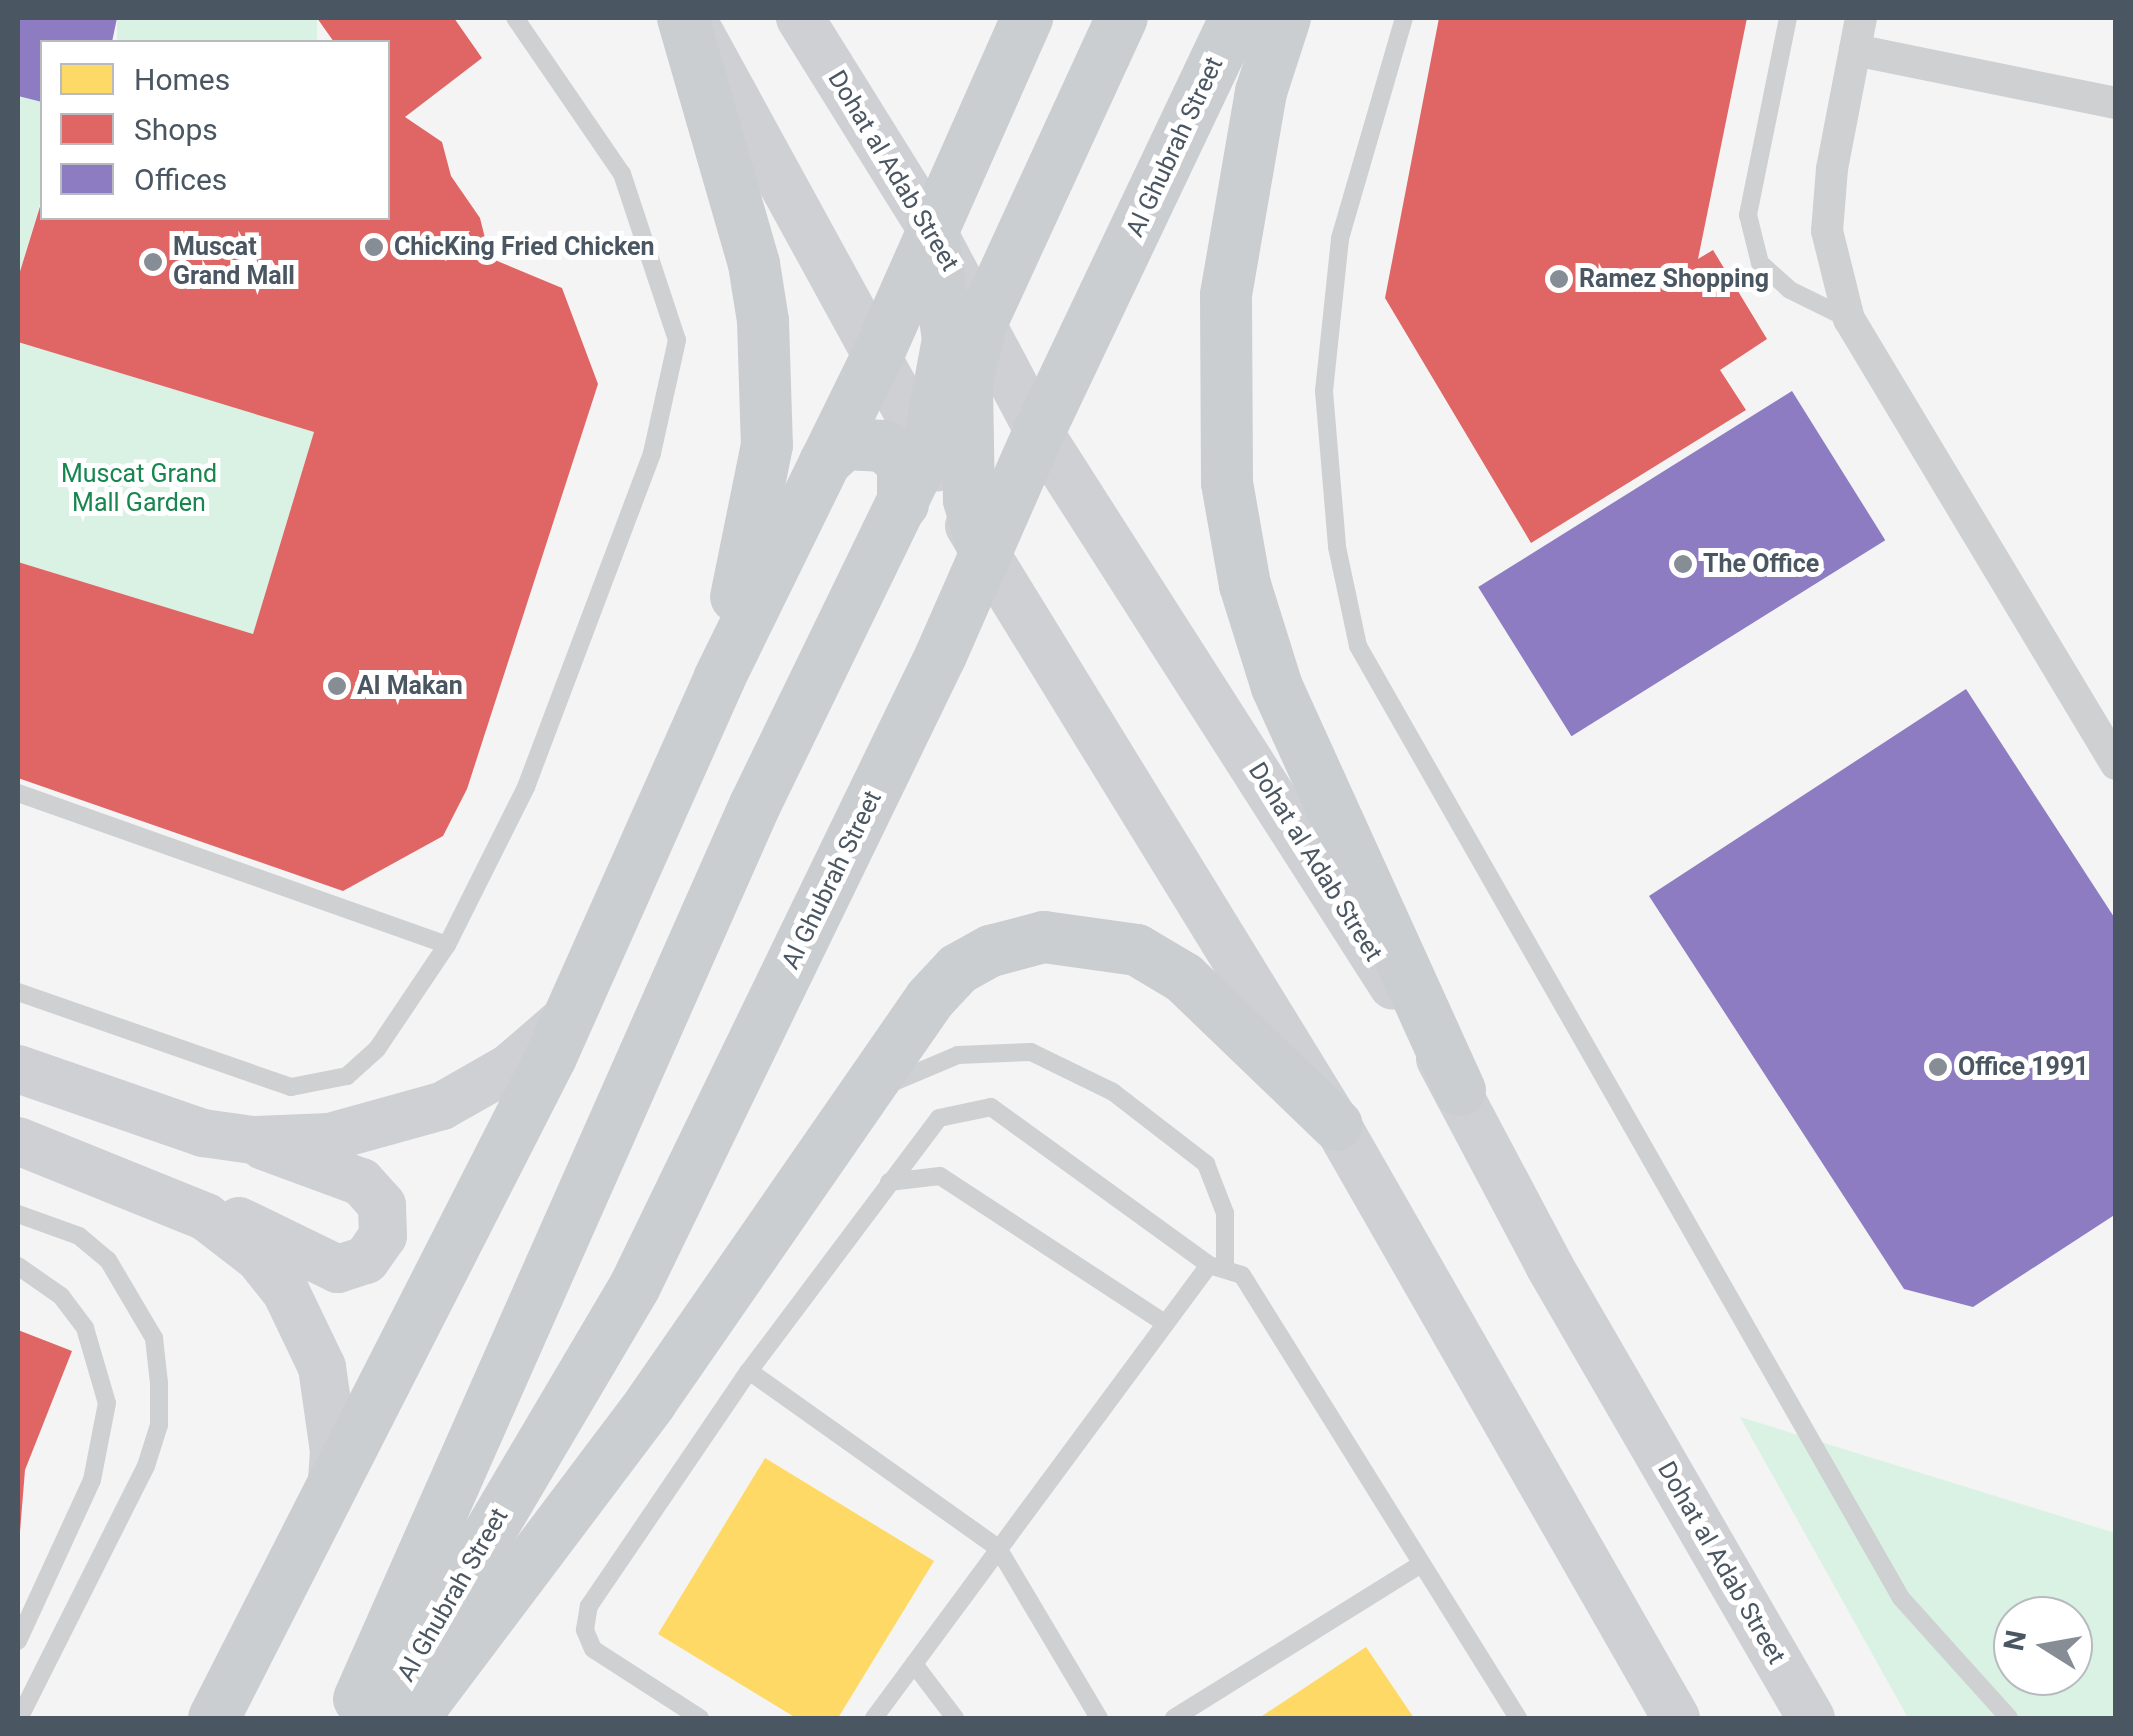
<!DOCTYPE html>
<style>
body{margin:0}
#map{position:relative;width:2133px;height:1736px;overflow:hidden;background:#f4f4f4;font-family:Roboto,sans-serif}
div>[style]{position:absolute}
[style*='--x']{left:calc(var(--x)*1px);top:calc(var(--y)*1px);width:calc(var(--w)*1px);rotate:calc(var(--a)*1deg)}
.green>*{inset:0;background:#d9f2e3;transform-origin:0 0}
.homes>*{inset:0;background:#ffd966}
.shops>*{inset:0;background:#e06666}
.offices>*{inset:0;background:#8e7cc3;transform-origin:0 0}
.lane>*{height:18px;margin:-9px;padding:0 9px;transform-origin:9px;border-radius:9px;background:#ced0d2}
.street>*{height:32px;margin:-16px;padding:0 16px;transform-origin:16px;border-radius:16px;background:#ced0d2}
.secondary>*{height:48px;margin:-24px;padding:0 24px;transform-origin:24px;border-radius:24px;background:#ced0d4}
.primary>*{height:52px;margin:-26px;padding:0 26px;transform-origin:26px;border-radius:26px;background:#caced1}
.dots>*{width:28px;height:28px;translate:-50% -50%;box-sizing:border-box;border:5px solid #fff;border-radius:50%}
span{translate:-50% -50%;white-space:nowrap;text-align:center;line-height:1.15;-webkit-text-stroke:10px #fff;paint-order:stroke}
.street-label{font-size:25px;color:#4a5661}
.poi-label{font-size:25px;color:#4a5661;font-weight:700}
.left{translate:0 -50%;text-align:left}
.park-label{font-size:25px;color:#17864f}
.frame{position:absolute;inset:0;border:20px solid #4a5661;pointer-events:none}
.legend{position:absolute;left:40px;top:40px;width:350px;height:180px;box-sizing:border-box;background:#fff;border:2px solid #b7bbc0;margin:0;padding:12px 18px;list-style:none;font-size:30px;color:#4a5661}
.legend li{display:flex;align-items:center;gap:20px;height:50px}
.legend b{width:50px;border:2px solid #b7bbc0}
.north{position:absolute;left:1993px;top:1596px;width:100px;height:100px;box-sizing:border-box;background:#fff;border:2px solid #b7bbc0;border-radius:50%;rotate:281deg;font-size:28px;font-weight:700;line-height:40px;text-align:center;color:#4a5661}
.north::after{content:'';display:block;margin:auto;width:35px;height:45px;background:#868d94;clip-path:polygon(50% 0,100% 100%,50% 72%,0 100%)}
</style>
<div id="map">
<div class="green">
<i style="left:117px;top:18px;width:200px;height:25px"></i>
<i style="clip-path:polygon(18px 96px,42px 102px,42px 197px,18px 278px)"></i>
<i style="clip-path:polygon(18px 342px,314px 432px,253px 634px,18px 562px)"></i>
<i style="clip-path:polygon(evenodd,1740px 1417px,2115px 1533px,2115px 1718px,1908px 1718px,1740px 1417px,2013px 1616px,2073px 1616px,2073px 1676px,2013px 1676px,2013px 1616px)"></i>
</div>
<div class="homes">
<i style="clip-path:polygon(765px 1458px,934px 1561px,838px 1718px,796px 1718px,658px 1634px)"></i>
<i style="clip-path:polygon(1366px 1647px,1414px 1718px,1259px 1718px)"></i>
</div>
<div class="shops">
<i style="clip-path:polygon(317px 18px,454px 18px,482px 58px,405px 117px,442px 142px,451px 176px,480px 218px,490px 258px,562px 288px,598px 384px,467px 789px,443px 836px,343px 891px,18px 778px,18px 562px,253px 634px,314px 432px,18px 342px,18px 278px,42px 200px,42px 218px,388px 218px,388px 42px,334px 42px)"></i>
<i style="clip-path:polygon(1439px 18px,1747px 18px,1698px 259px,1713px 250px,1767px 339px,1720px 370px,1746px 410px,1531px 543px,1385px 298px)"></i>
<i style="clip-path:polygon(18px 1330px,72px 1351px,25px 1470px,20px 1532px)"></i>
</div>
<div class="offices">
<i style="clip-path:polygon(18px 18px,117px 18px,112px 42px,42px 42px,42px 102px,18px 96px)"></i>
<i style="left:1792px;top:391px;width:176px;height:370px;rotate:58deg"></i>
<i style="clip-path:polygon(1966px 689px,2116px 920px,2116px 1214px,1973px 1307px,1904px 1289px,1649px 896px)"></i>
</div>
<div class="lane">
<i style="--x:1404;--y:18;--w:230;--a:106.2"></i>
<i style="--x:1340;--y:239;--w:153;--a:96"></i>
<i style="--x:1324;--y:391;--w:157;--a:85.2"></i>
<i style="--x:1337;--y:547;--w:101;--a:78"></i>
<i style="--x:1358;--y:646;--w:1096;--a:60.3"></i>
<i style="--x:1901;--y:1598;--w:161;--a:48"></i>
<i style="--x:1788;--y:18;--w:201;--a:101.5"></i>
<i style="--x:1748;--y:215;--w:49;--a:76"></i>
<i style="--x:1760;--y:263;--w:40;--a:42"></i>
<i style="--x:1790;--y:290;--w:66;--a:26.2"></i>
<i style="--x:18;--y:793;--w:455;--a:19.5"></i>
<i style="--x:447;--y:945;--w:177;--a:-63.4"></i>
<i style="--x:526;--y:787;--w:357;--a:-69.3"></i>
<i style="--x:652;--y:453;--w:116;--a:-77.5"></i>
<i style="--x:677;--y:340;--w:175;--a:-108.3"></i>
<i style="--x:622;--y:174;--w:189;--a:-124.4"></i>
<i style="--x:18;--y:992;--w:289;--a:19.2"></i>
<i style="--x:291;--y:1087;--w:57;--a:-11.1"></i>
<i style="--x:347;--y:1076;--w:40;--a:-42"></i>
<i style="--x:377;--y:1049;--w:125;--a:-56.1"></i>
<i style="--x:887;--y:1085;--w:77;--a:-22.9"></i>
<i style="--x:958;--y:1055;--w:73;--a:-2.4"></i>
<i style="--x:1031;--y:1052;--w:91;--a:26"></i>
<i style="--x:1113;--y:1092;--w:118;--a:37.7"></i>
<i style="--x:1206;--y:1164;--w:53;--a:68.8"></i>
<i style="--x:1225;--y:1213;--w:54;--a:90"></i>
<i style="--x:889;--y:1182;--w:51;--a:-6.7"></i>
<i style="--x:940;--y:1176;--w:267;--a:33.2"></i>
<i style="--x:18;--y:1214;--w:65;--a:19.8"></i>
<i style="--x:79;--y:1236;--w:38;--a:40"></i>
<i style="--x:108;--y:1260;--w:91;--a:59.5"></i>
<i style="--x:154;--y:1338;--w:45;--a:83.7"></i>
<i style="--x:159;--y:1383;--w:42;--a:90"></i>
<i style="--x:159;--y:1425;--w:43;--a:107.6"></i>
<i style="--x:146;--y:1466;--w:282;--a:116.7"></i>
<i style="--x:18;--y:1266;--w:52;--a:34.9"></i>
<i style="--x:61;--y:1296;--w:40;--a:53"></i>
<i style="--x:85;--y:1328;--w:78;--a:73.7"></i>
<i style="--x:107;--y:1403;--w:78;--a:101"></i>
<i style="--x:92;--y:1480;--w:177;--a:114.7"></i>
<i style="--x:749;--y:1371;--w:305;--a:35.4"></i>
<i style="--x:998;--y:1548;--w:198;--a:59.3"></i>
<i style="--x:914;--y:1664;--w:68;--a:52.8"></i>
<i style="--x:700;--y:1718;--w:127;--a:-147.2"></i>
<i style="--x:593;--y:1649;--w:21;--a:-113"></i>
<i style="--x:585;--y:1630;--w:24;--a:-81"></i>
<i style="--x:589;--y:1606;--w:284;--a:-55.8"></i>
<i style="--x:749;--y:1371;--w:316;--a:-53.1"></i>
<i style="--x:939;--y:1118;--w:53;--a:-11.9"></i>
<i style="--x:991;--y:1107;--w:269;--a:35.9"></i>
<i style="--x:1209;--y:1265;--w:34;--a:17"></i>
<i style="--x:1242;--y:1275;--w:522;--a:58.08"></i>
<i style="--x:874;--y:1718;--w:563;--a:-53.52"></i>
<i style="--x:1174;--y:1718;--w:291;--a:-31.9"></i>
</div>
<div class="street">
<i style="--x:1861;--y:18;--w:154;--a:100.9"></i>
<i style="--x:1832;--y:169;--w:62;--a:94.6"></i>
<i style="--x:1827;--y:231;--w:91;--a:76"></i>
<i style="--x:1849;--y:319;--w:519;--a:59.04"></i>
<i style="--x:1855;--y:50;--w:266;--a:11.5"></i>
</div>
<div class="secondary">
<i style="--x:800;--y:18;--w:250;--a:58.1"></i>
<i style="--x:932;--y:230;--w:229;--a:62.1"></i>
<i style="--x:1039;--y:432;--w:657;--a:57.42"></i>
<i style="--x:701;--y:35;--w:493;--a:61.3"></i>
<i style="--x:969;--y:526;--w:703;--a:58.44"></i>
<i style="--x:1337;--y:1125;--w:683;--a:60.24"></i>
<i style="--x:1440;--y:1059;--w:235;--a:62.1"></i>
<i style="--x:1550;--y:1267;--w:521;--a:59.94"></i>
<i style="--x:18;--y:1069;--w:196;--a:19.1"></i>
<i style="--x:203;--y:1133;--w:50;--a:8"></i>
<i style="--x:253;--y:1140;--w:77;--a:-2.2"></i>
<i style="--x:330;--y:1137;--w:116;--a:-15.5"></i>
<i style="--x:442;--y:1106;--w:77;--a:-29.6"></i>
<i style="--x:509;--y:1068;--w:78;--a:-40.8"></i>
<i style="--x:18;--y:1141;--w:203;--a:22"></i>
<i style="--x:206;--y:1217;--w:67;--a:37.7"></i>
<i style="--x:259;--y:1258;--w:43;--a:51.5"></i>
<i style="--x:286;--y:1292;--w:83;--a:64.4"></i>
<i style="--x:322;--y:1367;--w:85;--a:81.9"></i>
<i style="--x:334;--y:1451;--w:39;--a:94"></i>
<i style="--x:239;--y:1221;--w:110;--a:25.9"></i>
<i style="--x:338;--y:1269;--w:29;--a:-18"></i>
<i style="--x:366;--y:1260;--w:29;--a:-55"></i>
<i style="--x:383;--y:1236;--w:31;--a:-92"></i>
<i style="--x:382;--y:1205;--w:31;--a:-132"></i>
<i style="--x:361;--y:1182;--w:104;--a:-159.8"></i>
</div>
<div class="primary">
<i style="--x:683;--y:18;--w:256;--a:73.9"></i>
<i style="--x:754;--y:264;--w:58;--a:81"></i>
<i style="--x:763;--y:321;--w:124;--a:88.2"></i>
<i style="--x:767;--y:445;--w:155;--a:101.5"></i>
<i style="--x:1285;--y:18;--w:78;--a:108"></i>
<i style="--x:1261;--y:92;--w:206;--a:99.8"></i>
<i style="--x:1226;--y:295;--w:188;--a:89.7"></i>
<i style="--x:1227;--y:483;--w:104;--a:80"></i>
<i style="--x:1245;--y:585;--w:107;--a:72.6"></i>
<i style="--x:1277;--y:687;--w:443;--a:65.6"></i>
<i style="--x:825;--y:462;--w:27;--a:-42"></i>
<i style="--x:845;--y:444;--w:39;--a:3"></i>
<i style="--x:884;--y:446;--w:26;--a:43"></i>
<i style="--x:903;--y:464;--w:40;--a:90"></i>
<i style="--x:985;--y:557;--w:59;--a:-105.7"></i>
<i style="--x:969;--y:500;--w:118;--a:-91"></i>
<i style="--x:967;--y:382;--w:60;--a:-76.4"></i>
<i style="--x:981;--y:324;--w:337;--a:-65.3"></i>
<i style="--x:359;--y:1699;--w:978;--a:-66.11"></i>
<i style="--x:755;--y:805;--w:397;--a:-64.1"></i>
<i style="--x:928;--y:448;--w:111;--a:-79.6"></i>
<i style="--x:948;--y:339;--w:110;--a:-98.4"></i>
<i style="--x:414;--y:1717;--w:394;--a:-53"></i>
<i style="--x:651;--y:1402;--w:490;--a:-55.3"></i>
<i style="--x:930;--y:999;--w:41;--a:-47"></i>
<i style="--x:958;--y:969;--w:38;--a:-29"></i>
<i style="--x:991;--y:951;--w:55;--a:-14.8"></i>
<i style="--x:1044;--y:937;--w:94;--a:8"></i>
<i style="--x:1137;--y:950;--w:55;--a:30.8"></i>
<i style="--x:1184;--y:978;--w:212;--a:43.9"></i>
<i style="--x:214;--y:1718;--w:742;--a:-62.99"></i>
<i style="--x:551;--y:1057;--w:414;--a:-66"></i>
<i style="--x:719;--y:679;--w:359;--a:-63.9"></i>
<i style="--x:877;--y:357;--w:371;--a:-66.1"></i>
<i style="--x:380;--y:1718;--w:502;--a:-59.45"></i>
<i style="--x:635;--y:1286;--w:701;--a:-64.13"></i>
<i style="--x:941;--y:655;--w:244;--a:-66.3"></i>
<i style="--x:1039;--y:432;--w:458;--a:-64.6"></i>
</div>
<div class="dots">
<i style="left:374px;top:247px;background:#868d94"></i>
<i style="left:153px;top:262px;background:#868d94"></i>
<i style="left:1559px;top:279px;background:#868d94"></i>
<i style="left:1683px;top:564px;background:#868d94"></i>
<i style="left:337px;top:686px;background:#868d94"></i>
<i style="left:1938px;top:1067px;background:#868d94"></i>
</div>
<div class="street-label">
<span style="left:1175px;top:147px;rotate:-65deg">Al Ghubrah Street</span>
<span style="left:893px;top:171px;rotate:59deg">Dohat al Adab Street</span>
<span style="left:1315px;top:862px;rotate:58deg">Dohat al Adab Street</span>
<span style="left:832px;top:880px;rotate:-64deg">Al Ghubrah Street</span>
<span style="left:1721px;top:1563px;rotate:60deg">Dohat al Adab Street</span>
<span style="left:453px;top:1595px;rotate:-60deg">Al Ghubrah Street</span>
</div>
<div class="poi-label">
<span class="left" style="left:394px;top:247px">ChicKing Fried Chicken</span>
<span class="left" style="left:173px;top:262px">Muscat<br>Grand Mall</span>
<span class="left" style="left:1579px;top:279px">Ramez Shopping</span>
<span class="left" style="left:1703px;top:564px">The Office</span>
<span class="left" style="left:357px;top:686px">Al Makan</span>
<span class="left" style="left:1958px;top:1067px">Office 1991</span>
</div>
<div class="park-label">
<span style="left:139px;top:489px">Muscat Grand<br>Mall Garden</span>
</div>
<div class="frame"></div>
<ul class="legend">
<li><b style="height:28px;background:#ffd966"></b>Homes</li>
<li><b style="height:28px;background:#e06666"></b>Shops</li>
<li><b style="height:28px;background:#8e7cc3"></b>Offices</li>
</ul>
<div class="north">N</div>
</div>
